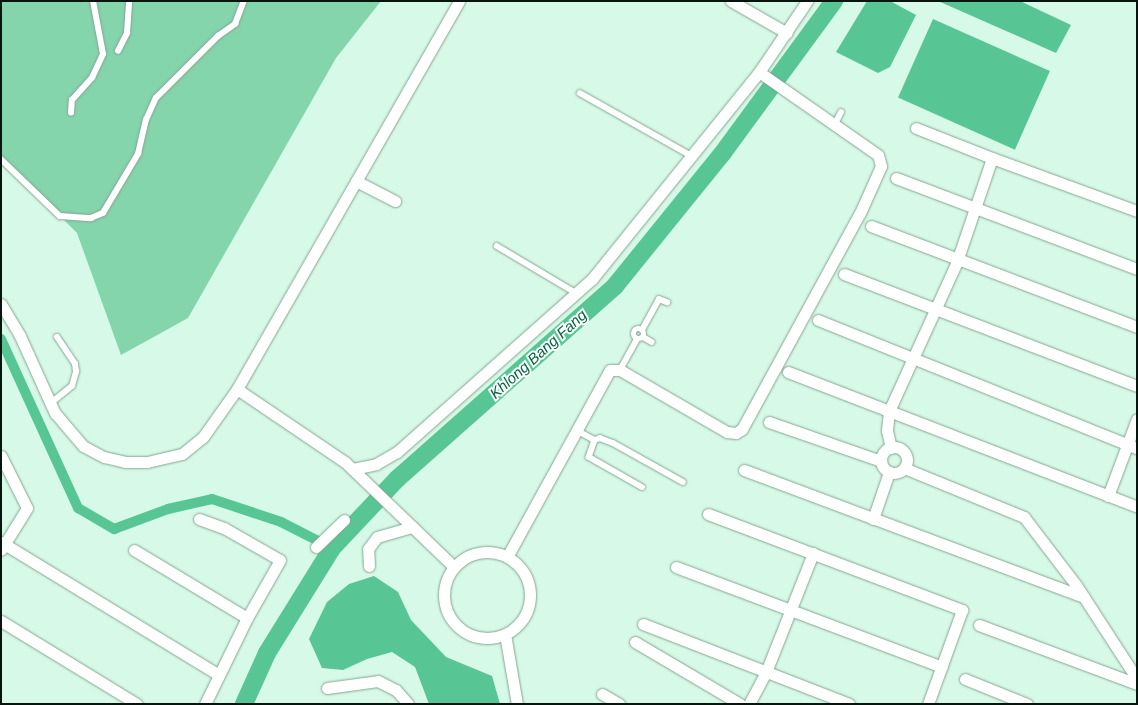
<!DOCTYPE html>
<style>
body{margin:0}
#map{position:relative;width:1138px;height:705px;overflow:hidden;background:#d7f9e7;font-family:Helvetica,sans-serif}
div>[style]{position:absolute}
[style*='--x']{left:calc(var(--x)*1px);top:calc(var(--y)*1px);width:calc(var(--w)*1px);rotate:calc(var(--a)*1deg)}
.green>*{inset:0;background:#84d4ac}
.water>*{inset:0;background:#58c694;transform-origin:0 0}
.canal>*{height:10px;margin:-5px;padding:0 5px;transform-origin:5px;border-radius:5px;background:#58c694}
.river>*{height:18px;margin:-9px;padding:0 9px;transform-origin:9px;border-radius:9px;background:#58c694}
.roads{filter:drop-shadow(0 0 1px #86a594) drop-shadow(0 0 1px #86a594)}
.lane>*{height:5.5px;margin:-2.75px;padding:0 2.75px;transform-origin:2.75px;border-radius:2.75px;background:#fff}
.lane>.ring{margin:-2.75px;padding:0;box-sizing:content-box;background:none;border:5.5px solid #fff;border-radius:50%}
.street>*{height:11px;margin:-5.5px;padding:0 5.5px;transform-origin:5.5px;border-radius:5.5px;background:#fff}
.street>.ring{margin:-5.5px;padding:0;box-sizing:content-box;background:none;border:11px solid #fff;border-radius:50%}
span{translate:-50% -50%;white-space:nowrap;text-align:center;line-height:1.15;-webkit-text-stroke:4px #f8fffb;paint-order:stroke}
.water-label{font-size:15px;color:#096141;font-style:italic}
.frame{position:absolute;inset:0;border:2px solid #08140e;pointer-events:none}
</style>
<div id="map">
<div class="green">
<i style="clip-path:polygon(1px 1px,381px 1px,336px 58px,188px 318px,121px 355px,77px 233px,1px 157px)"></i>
</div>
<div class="water">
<i style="clip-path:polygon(867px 1px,890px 1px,916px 15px,890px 67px,878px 73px,836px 52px)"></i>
<i style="clip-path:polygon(938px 1px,1020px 1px,1071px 25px,1056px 53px)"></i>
<i style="left:933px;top:19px;width:128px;height:86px;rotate:24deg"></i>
<i style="clip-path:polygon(374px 576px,398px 592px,411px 620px,446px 657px,492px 676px,500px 704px,429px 704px,415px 667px,392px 652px,367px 659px,343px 670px,322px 668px,309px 639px,327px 602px,349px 584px)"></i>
</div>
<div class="canal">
<i style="--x:1;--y:339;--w:186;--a:65.5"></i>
<i style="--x:78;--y:508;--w:42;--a:30.3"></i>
<i style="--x:114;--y:529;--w:58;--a:-20.3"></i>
<i style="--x:168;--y:509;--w:45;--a:-12.8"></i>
<i style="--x:212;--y:499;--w:73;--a:18.4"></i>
<i style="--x:281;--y:522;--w:57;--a:27"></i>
</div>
<div class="river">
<i style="--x:244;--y:704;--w:56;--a:-65.7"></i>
<i style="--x:267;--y:653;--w:123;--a:-58.2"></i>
<i style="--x:332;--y:548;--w:95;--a:-46.7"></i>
<i style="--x:397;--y:479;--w:291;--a:-41.5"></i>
<i style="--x:615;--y:286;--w:170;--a:-51"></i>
<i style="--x:722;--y:154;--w:190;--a:-53.8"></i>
</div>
<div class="roads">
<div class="lane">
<i style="--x:118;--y:51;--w:20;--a:-63"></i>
<i style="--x:127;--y:33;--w:32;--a:-86"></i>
<i style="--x:580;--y:93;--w:129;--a:29.4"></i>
<i style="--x:71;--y:113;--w:13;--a:-86"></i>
<i style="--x:72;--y:100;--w:30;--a:-48"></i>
<i style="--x:92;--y:78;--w:26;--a:-65"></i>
<i style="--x:103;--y:54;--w:54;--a:-100.7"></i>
<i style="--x:835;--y:124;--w:13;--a:-63"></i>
<i style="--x:1;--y:159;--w:82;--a:44"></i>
<i style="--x:60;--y:216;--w:31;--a:4"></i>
<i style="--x:91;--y:218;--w:13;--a:-23"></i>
<i style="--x:103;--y:213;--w:69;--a:-59.3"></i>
<i style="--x:138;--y:154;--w:35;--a:-77"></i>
<i style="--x:146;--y:120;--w:24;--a:-66"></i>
<i style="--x:156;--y:98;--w:88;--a:-45"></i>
<i style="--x:218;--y:36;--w:21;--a:-35"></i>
<i style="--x:235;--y:24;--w:25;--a:-69"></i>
<i style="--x:497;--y:246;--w:94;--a:30.7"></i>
<i class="ring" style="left:634px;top:329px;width:4.5px;height:4.5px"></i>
<i style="--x:642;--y:330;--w:35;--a:-61"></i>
<i style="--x:659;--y:299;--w:9;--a:21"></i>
<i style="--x:643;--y:337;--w:10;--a:29"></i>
<i style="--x:620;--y:370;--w:35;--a:-61"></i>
<i style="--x:51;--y:403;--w:27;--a:-39"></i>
<i style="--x:72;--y:386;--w:15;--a:-74"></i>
<i style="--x:76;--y:372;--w:8;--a:-97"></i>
<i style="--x:75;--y:364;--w:32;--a:-124"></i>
<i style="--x:576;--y:430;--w:21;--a:28"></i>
<i style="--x:595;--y:440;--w:5;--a:-22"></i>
<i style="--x:600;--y:438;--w:14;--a:21"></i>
<i style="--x:613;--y:443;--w:80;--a:29.1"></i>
<i style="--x:595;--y:440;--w:18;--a:109"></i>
<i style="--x:589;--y:457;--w:61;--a:29.5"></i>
</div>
<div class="street">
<i style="--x:731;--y:1;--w:64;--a:29.7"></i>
<i style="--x:916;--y:128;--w:82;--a:21.5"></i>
<i style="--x:896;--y:178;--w:258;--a:20.7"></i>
<i style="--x:356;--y:181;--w:44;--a:27.1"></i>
<i style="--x:871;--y:226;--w:285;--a:20.8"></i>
<i style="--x:844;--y:274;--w:314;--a:20.9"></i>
<i style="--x:1;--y:304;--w:37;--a:59"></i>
<i style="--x:20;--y:336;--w:85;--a:65.6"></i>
<i style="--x:55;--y:413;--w:43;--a:49.7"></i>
<i style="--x:83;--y:446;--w:24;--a:28"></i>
<i style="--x:104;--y:457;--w:22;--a:13"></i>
<i style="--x:125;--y:462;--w:22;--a:0"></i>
<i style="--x:147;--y:462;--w:36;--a:-13"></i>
<i style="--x:182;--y:454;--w:27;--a:-39"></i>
<i style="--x:203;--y:437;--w:59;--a:-54.7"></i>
<i style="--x:237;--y:389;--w:447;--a:-60.2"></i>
<i style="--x:818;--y:320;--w:344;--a:21.9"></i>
<i style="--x:788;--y:372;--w:374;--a:21.1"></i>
<i style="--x:237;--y:389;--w:130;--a:34.1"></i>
<i style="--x:345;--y:462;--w:151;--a:43.9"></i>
<i style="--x:769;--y:422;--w:119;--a:19.2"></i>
<i class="ring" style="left:881px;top:447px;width:15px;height:15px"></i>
<i style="--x:891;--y:448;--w:18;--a:-103"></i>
<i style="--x:887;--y:430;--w:19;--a:-84"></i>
<i style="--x:889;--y:411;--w:162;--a:-65.5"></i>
<i style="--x:956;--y:264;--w:112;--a:-71.2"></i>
<i style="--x:992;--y:158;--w:154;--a:20.1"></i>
<i style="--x:1;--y:456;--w:58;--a:63.4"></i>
<i style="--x:27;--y:508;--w:49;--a:121.8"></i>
<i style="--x:904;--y:468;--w:130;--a:22.2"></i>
<i style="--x:1024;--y:517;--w:86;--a:52.6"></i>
<i style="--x:1076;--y:585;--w:112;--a:57"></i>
<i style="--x:353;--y:469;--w:24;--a:-12"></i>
<i style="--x:376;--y:464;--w:24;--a:-30"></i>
<i style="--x:397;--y:452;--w:261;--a:-41.6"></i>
<i style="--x:592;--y:279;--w:266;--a:-51.1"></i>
<i style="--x:759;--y:72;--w:86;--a:-55.9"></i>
<i style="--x:744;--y:470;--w:363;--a:20.5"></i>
<i style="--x:1108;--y:496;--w:82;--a:-69.4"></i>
<i style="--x:708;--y:514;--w:272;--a:20.7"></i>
<i style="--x:962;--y:610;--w:100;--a:109.9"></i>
<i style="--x:199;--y:519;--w:27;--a:20"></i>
<i style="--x:224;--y:528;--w:64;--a:29.7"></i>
<i style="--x:280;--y:560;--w:67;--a:119.6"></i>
<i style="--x:247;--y:618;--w:96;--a:116"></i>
<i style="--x:873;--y:519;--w:50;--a:-71.2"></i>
<i style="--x:1;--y:542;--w:253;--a:31.4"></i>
<i style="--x:316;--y:547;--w:39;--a:-44"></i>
<i style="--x:134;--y:550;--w:132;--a:31"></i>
<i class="ring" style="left:444px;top:552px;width:75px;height:75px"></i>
<i style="--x:507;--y:557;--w:213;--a:-61.2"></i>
<i style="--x:610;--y:370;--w:10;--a:0"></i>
<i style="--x:620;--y:370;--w:124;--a:30.1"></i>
<i style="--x:727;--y:432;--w:9;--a:6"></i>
<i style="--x:736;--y:433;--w:7;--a:-34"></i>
<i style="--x:742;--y:429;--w:246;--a:-61.4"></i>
<i style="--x:860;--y:213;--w:51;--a:-65.9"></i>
<i style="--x:881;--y:166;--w:11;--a:-105"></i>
<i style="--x:878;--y:155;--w:145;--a:-145.1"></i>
<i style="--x:369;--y:566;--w:17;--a:-93"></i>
<i style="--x:368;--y:549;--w:15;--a:-53"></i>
<i style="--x:377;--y:537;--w:37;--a:-16"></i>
<i style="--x:676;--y:567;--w:284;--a:20.6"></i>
<i style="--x:1;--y:621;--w:159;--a:31.4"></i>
<i style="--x:643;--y:624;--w:221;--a:21.2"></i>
<i style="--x:979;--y:625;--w:169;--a:20.5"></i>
<i style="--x:505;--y:634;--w:71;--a:80.3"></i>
<i style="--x:635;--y:642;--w:122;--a:30.6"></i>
<i style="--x:965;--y:679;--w:67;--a:22"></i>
<i style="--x:327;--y:688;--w:51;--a:-7.8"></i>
<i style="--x:378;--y:681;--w:20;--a:27"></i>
<i style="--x:396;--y:690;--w:18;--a:49"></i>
<i style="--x:602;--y:694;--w:20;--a:30"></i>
<i style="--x:749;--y:704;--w:36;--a:-62"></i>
<i style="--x:766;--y:672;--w:128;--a:-68.4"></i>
</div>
</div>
<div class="water-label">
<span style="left:538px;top:354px;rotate:-42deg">Khlong Bang Fang</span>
</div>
<div class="frame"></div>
</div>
